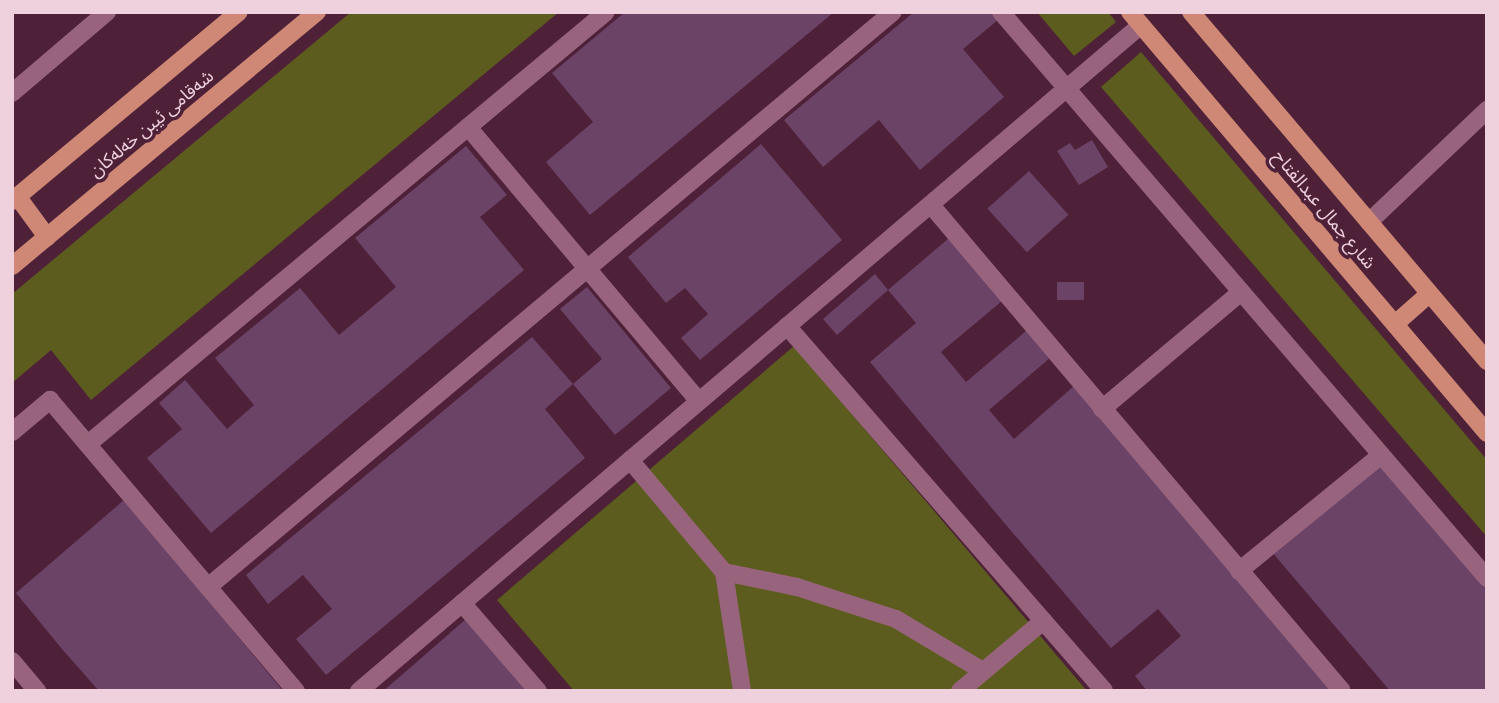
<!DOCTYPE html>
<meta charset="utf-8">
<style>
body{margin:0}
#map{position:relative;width:1499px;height:703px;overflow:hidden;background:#4e2138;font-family:Ubuntu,"Noto Sans Arabic",sans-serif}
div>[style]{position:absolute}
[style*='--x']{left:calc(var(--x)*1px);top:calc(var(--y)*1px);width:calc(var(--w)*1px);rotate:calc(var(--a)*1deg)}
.green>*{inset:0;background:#5c5c1f}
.building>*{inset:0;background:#6a4367;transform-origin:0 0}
.minor>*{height:18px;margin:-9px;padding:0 9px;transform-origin:9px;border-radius:9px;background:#98647d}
.major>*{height:18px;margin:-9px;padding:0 9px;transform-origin:9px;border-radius:9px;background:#cf8876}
span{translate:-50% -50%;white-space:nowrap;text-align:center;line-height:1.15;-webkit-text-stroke:7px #4e2138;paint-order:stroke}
.street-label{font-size:18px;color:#efd1de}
.frame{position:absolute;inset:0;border:14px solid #efd1de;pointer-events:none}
</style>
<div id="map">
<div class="green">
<i style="clip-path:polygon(351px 12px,559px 12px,91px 400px,51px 350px,12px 383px,12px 294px)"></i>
<i style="clip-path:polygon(1037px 12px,1108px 12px,1116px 22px,1074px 56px)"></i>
<i style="clip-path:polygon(1141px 52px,1487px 460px,1487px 537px,1101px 87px)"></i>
<i style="clip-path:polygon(794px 346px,1087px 691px,574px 691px,497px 600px)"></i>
</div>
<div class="building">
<i style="clip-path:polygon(625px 12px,834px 12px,590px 215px,546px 162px,593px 122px,552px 73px)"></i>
<i style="clip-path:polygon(914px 12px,993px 12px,999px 19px,963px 49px,1004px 97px,920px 170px,879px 120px,823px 167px,784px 120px)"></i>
<i style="clip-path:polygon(1092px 140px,1108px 167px,1079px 185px,1057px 151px,1070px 143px,1075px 150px)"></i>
<i style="clip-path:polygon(761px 144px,842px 240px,700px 360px,681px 338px,708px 314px,685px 288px,666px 303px,628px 257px)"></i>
<i style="clip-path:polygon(466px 146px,507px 195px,480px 217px,524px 270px,211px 533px,147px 458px,182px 429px,159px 403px,185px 380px,227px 429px,254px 405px,215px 358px,300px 288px,339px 335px,396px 287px,355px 238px)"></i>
<i style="left:1029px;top:171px;width:59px;height:56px;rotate:48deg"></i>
<i style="clip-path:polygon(949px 238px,1002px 301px,941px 352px,966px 382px,1027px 330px,1051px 357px,989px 410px,1014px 439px,1075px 385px,1333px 691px,1147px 691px,1135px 676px,1181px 636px,1158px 609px,1111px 648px,1001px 519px,870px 362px,916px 323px,888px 290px,837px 335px,823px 319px,875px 274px,888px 290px)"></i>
<i style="left:1057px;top:282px;width:27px;height:18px"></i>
<i style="clip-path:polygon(587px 287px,671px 388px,615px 435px,573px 384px,602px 359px,560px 309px)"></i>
<i style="clip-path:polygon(532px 337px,573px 384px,545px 409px,585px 458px,326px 675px,296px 639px,332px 609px,303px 575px,268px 604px,246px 575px)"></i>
<i style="clip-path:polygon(1379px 459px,1487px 587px,1487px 691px,1390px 691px,1272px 552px)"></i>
<i style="clip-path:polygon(124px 500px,158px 540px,283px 691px,99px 691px,62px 649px,16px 593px)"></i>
<i style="clip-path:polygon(466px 619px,530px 691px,383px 691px,403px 674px)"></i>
</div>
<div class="minor">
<i style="--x:1001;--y:12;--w:746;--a:49.35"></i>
<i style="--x:12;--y:93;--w:125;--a:-40.5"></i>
<i style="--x:468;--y:127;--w:358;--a:49.9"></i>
<i style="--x:931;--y:205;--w:636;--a:49.78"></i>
<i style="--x:1369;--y:222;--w:163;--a:-43.5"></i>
<i style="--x:787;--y:326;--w:483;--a:49"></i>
<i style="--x:1102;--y:409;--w:182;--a:-40.1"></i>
<i style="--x:12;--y:432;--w:50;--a:-40.1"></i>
<i style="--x:50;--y:400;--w:381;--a:49.8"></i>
<i style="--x:88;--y:444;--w:674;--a:-39.83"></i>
<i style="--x:630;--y:460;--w:146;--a:50"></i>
<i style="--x:724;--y:572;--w:120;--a:81.4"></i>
<i style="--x:1239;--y:571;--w:183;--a:-39.2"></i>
<i style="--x:724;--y:572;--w:75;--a:11.6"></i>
<i style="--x:797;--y:587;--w:104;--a:17.9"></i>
<i style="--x:896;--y:619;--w:101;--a:30.9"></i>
<i style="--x:208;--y:587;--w:894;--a:-40.01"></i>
<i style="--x:462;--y:603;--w:116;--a:49.2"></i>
<i style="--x:12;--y:661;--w:39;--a:50"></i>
<i style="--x:359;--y:691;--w:1027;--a:-40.42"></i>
<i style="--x:960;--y:691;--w:109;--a:-40.1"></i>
</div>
<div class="major">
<i style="--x:1130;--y:12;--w:552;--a:49.7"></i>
<i style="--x:1191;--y:12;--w:458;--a:49.7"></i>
<i style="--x:17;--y:196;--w:51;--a:53.8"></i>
<i style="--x:12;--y:201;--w:295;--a:-39.8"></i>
<i style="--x:12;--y:266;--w:397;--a:-39.8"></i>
<i style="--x:1395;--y:324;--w:45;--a:-41.4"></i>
</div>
<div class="street-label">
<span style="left:151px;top:123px;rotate:-40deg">شەقامی ئیبن خەلەکان</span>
<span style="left:1325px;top:209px;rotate:50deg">شارع جمال عبدالفتاح</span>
</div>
<div class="frame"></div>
</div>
